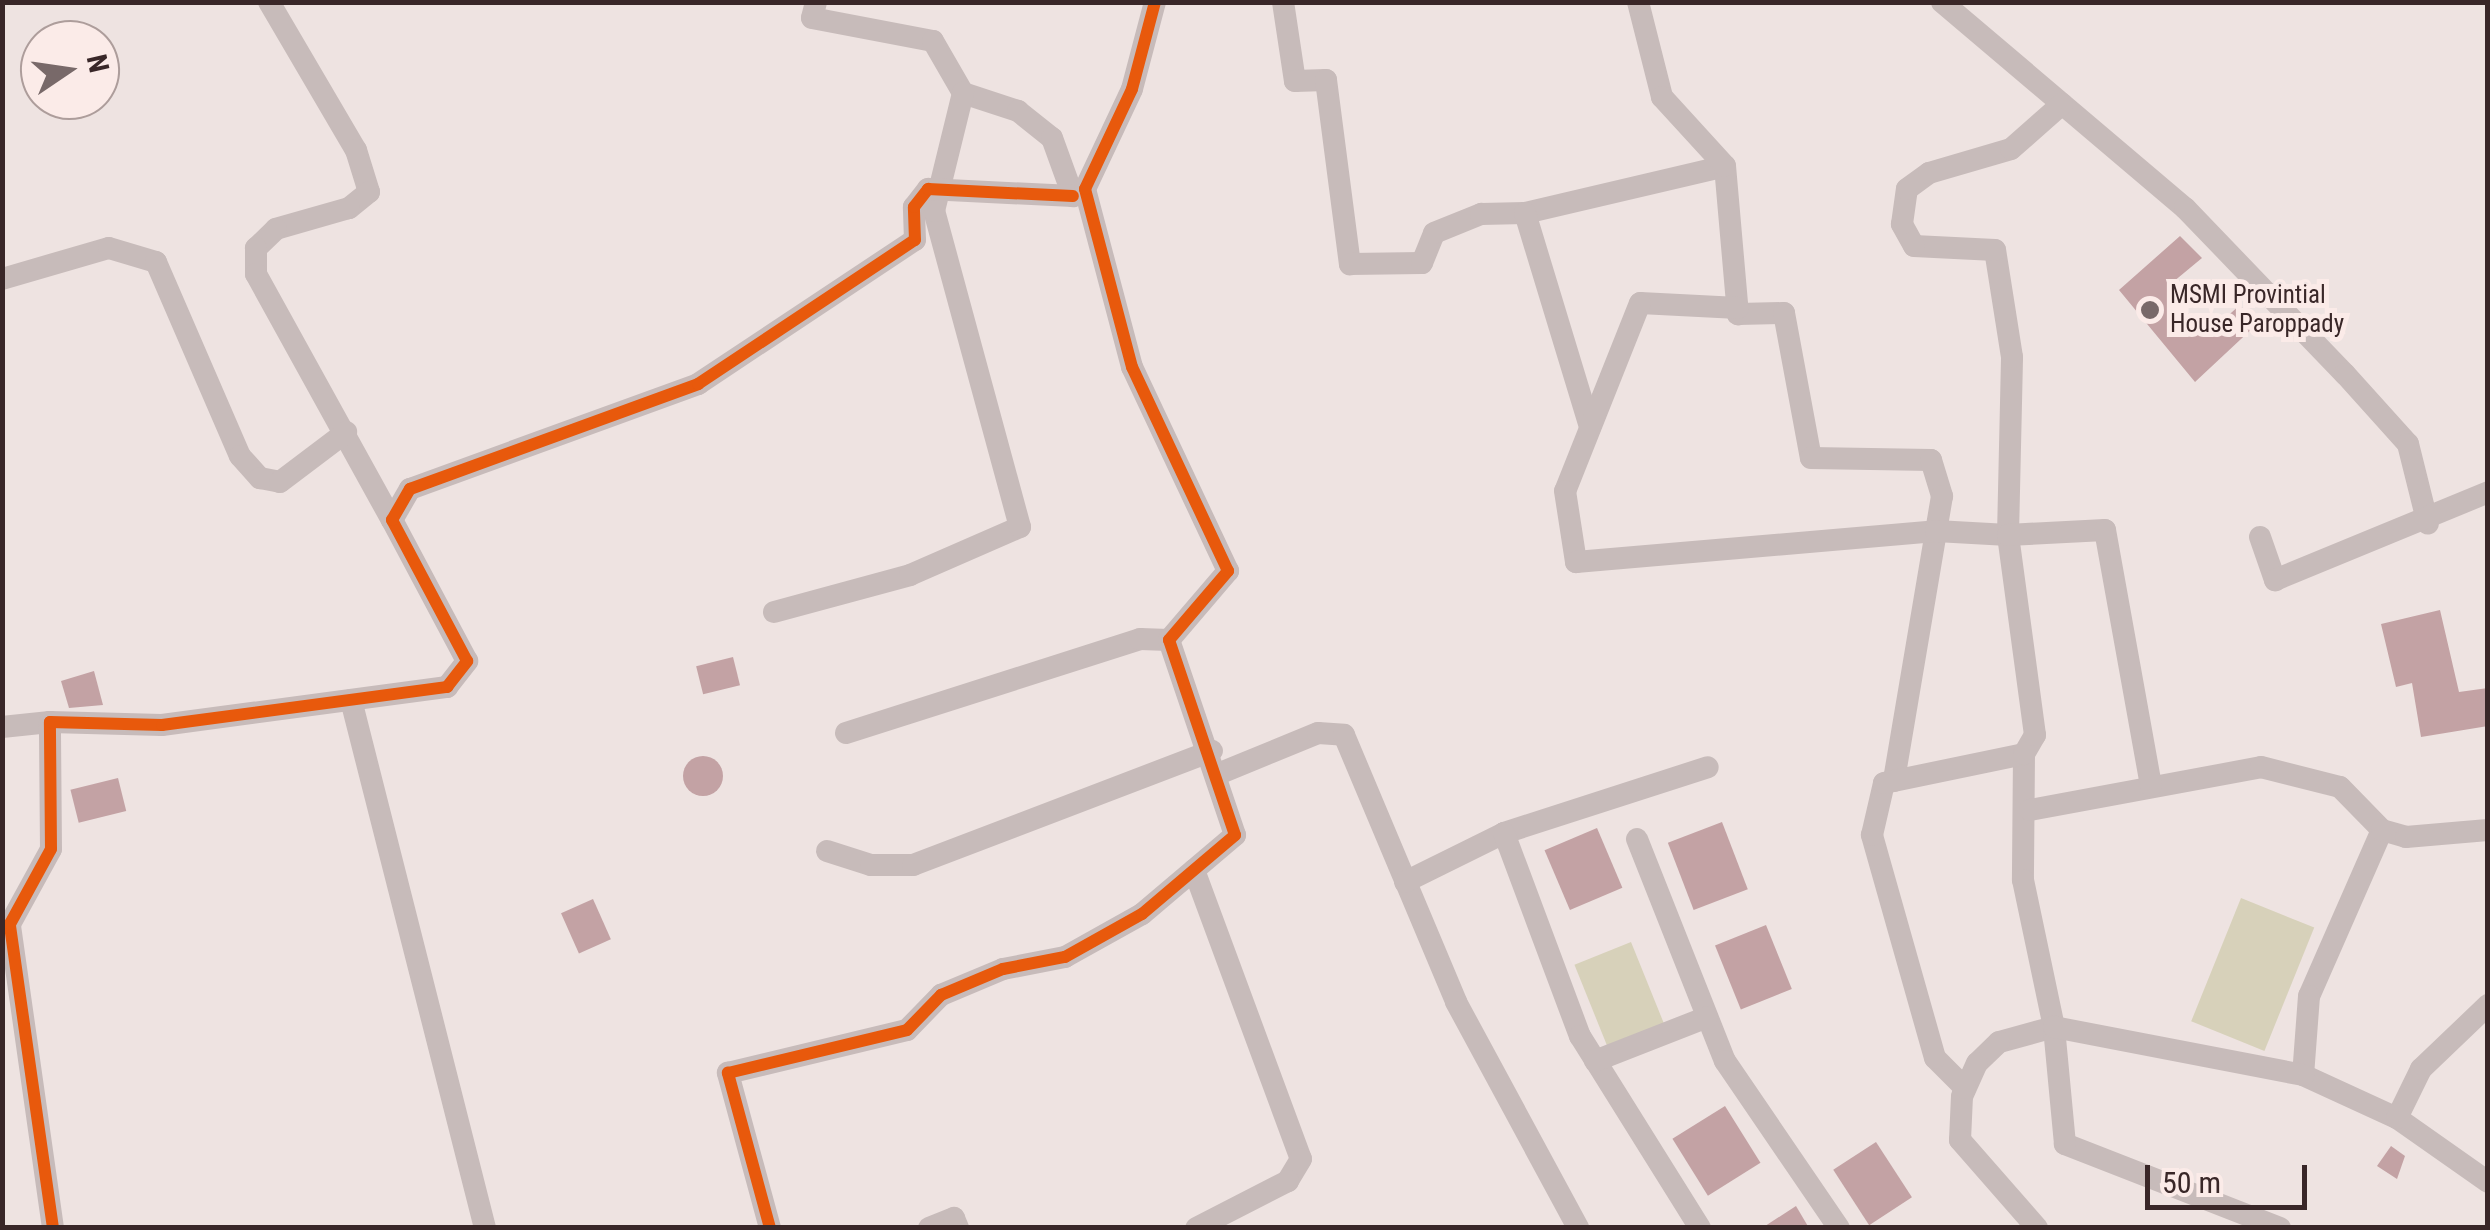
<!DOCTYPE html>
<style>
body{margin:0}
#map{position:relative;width:2490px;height:1230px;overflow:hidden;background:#eee3e1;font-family:"Roboto Condensed",sans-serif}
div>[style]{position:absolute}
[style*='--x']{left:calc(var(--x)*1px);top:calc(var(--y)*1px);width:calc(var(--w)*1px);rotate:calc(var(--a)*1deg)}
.green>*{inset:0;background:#d7d1ba;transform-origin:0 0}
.building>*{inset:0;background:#c3a2a4;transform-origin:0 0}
.round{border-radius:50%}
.street>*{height:22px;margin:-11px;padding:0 11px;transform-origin:11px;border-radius:11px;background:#c7bbba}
.cycleway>*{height:12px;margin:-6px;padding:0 6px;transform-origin:6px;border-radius:6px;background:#e8590c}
.dots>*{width:28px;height:28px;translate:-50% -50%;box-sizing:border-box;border:5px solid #fbebe8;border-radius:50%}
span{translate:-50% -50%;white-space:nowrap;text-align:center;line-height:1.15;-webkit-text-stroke:10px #fbebe8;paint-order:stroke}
.poi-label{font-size:25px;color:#392728}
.left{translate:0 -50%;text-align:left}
.frame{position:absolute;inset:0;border:5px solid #392728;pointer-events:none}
.north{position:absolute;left:20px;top:20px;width:100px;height:100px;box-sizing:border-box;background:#fbebe8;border:2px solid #ad9d9b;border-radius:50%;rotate:77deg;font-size:28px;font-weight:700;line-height:40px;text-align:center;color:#392728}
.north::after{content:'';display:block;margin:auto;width:35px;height:45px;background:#786969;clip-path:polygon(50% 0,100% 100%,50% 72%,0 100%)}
.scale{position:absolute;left:2145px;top:1165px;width:162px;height:45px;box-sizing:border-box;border:5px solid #392728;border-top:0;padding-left:12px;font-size:30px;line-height:35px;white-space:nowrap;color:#392728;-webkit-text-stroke:8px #fbebe8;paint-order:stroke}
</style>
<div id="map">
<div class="green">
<i style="left:2241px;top:898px;width:79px;height:133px;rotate:22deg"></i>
<i style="left:1631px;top:942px;width:105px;height:61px;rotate:68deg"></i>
</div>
<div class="building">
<i style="clip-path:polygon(2180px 236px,2202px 258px,2167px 287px,2206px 335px,2240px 305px,2256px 325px,2195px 382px,2119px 290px)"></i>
<i style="clip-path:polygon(2440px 610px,2459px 692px,2488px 688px,2488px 726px,2421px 737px,2412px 683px,2396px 687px,2381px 624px)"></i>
<i style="left:733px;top:657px;width:29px;height:38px;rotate:76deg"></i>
<i style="clip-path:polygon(94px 671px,103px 705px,69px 708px,61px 681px)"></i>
<i class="round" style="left:683px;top:756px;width:40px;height:40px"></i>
<i style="left:118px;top:778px;width:34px;height:49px;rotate:76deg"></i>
<i style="left:1722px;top:822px;width:72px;height:58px;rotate:69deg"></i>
<i style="left:1597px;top:828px;width:65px;height:57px;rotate:67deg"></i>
<i style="left:593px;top:899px;width:44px;height:35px;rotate:66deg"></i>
<i style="left:1766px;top:925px;width:69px;height:55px;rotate:68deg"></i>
<i style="left:1725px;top:1106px;width:67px;height:62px;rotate:58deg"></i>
<i style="left:1876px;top:1142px;width:66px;height:51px;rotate:57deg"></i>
<i style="clip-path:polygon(2391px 1146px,2405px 1156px,2397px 1179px,2377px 1166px)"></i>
<i style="clip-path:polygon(1796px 1206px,1809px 1228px,1762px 1228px)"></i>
</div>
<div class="street">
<i style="--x:269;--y:2;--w:172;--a:59.6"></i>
<i style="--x:356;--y:150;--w:44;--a:72.8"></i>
<i style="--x:369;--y:192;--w:26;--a:141"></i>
<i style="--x:349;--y:208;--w:76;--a:164"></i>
<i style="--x:276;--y:229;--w:28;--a:136"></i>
<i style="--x:256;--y:248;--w:26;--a:90"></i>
<i style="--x:256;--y:274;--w:281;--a:61.1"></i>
<i style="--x:816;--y:2;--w:16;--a:104"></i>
<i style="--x:812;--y:18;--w:123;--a:10.8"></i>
<i style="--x:933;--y:41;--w:60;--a:60"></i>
<i style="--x:963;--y:93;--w:58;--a:18.1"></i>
<i style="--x:1018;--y:111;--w:43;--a:38.5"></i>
<i style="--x:1052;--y:138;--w:62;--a:70.1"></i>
<i style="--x:1073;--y:196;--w:14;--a:-30"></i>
<i style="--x:1283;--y:2;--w:80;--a:81.4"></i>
<i style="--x:1295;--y:81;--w:31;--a:-2"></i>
<i style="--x:1326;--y:80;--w:186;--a:82.6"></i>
<i style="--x:1350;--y:264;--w:72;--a:-0.8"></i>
<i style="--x:1422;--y:263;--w:32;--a:-68"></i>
<i style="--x:1434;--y:233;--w:51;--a:-22"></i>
<i style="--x:1481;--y:214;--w:44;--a:-1.3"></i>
<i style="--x:1525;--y:213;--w:205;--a:-13.2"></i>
<i style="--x:1725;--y:166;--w:149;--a:85"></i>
<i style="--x:1738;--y:314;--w:46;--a:-1.2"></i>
<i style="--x:1784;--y:313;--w:147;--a:79.5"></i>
<i style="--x:1811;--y:458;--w:120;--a:1"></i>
<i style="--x:1931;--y:460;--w:38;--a:73"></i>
<i style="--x:1942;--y:496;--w:289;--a:99.6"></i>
<i style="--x:1638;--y:2;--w:98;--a:75.8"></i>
<i style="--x:1662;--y:97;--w:93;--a:47.6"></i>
<i style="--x:1942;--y:2;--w:319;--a:40.3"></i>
<i style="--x:2185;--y:208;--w:231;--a:46.1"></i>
<i style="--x:2345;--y:374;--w:94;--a:48"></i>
<i style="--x:2408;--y:444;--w:82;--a:76"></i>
<i style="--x:1525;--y:213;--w:224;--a:73.1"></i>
<i style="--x:2;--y:279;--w:111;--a:-16.2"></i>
<i style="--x:109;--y:248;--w:49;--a:16.6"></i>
<i style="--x:156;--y:262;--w:211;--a:66.6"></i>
<i style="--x:240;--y:456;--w:30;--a:48"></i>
<i style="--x:260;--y:478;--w:20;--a:11"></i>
<i style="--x:280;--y:482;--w:83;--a:-37.1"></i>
<i style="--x:1738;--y:308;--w:98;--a:-177.1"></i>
<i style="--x:1640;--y:303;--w:202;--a:111.7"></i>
<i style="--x:1565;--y:491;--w:72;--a:81.2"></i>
<i style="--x:1576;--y:562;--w:361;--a:-4.9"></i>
<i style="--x:1936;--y:531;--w:72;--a:3.2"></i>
<i style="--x:2008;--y:535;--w:178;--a:-88.7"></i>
<i style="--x:2012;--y:357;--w:108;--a:-99"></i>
<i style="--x:1995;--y:250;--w:81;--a:-177.2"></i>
<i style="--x:1914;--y:246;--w:25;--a:-119"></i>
<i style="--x:1902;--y:224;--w:35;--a:-82"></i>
<i style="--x:1907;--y:189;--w:27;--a:-36"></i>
<i style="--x:1929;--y:173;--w:85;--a:-16.3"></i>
<i style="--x:2011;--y:149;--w:68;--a:-41.4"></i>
<i style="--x:2260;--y:537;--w:46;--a:70.8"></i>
<i style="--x:2275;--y:580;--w:230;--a:-22.4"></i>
<i style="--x:774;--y:612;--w:141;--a:-15.2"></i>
<i style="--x:910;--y:575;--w:120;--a:-23.6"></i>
<i style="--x:1020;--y:527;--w:327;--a:-105.2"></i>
<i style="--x:934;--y:211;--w:122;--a:-76.2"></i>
<i style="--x:351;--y:700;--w:545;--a:75.76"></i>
<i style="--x:2;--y:727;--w:48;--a:-5.9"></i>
<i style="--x:846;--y:733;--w:309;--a:-17.7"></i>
<i style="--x:1140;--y:639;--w:29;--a:2"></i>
<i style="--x:2024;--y:754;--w:126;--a:90.5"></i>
<i style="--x:2023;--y:880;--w:150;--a:78.1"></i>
<i style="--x:2054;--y:1027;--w:57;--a:164.7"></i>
<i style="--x:1999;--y:1042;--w:30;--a:136"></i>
<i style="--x:1977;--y:1063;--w:36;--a:114"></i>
<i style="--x:1962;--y:1096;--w:44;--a:92.6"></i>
<i style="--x:1960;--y:1140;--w:117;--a:48.8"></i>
<i style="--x:1218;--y:774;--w:108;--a:-22.3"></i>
<i style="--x:1318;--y:733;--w:26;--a:4"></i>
<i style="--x:1344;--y:735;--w:290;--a:67.2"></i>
<i style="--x:1456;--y:1002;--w:257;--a:61.6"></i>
<i style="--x:2030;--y:810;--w:235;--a:-10.5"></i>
<i style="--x:2261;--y:767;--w:81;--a:14.2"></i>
<i style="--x:2340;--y:787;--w:60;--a:45.7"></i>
<i style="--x:2382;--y:830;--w:181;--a:113.7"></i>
<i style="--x:2309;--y:996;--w:79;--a:94.3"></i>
<i style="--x:2303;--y:1075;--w:103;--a:24.6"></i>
<i style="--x:2397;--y:1118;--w:111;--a:35.1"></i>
<i style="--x:2382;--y:830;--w:25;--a:16"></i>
<i style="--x:2406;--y:837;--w:82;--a:-4.9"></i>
<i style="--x:1504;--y:833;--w:214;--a:-17.9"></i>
<i style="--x:1637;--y:839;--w:239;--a:68.4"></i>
<i style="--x:1725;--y:1061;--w:202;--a:55.7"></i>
<i style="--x:827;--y:851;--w:46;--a:17.7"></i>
<i style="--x:871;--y:865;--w:42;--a:0"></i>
<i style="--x:913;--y:865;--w:320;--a:-20.9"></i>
<i style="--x:1194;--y:870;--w:308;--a:69.7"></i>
<i style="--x:1301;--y:1159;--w:26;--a:121"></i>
<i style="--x:1288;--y:1181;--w:103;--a:152.9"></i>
<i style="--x:1405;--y:882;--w:110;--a:-26.3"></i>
<i style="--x:1504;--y:833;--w:217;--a:69.5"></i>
<i style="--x:1580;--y:1036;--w:226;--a:58"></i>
<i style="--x:1595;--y:1061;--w:120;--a:-21.4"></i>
<i style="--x:1965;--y:1088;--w:42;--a:-135"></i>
<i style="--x:1935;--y:1058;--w:232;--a:-105.8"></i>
<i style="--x:1872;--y:835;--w:53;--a:-77"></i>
<i style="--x:1884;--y:783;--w:143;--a:-11.7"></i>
<i style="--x:2024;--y:754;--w:22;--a:-60"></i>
<i style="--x:2035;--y:735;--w:202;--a:-97.7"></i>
<i style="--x:2008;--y:535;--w:97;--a:-3"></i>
<i style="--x:2105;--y:530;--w:260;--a:79.8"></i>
<i style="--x:2397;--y:1118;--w:55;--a:-63.9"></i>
<i style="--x:2421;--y:1069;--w:93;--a:-43.7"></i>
<i style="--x:53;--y:1228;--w:307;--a:-98.1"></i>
<i style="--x:10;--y:924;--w:85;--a:-61.3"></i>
<i style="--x:51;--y:849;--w:127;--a:-90.5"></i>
<i style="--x:50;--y:722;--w:112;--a:1.5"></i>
<i style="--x:162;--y:725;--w:288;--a:-7.6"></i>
<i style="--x:447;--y:687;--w:33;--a:-52"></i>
<i style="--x:467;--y:661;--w:160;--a:-118"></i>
<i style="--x:392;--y:520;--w:36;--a:-60"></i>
<i style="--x:410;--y:489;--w:307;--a:-20"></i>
<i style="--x:698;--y:384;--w:260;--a:-33.6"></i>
<i style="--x:915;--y:240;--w:33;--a:-92"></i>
<i style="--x:914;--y:207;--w:23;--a:-52"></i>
<i style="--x:928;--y:189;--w:145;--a:2.8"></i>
<i style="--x:770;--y:1228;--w:161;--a:-105.2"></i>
<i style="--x:728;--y:1073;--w:184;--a:-13.5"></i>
<i style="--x:907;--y:1030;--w:49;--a:-45.8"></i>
<i style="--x:941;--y:995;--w:67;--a:-22.8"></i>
<i style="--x:1003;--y:969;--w:63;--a:-11"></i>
<i style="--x:1065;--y:957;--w:88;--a:-29.2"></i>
<i style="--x:1142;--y:914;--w:122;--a:-40.3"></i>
<i style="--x:1235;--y:835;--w:206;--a:-108.7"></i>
<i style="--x:1169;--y:640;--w:91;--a:-49.5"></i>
<i style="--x:1228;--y:571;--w:225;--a:-115.2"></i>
<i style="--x:1132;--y:367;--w:184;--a:-104.8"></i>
<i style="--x:1085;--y:189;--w:110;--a:-64.8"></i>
<i style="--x:1132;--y:89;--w:90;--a:-75.2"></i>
<i style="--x:929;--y:1228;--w:27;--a:-22"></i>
<i style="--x:954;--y:1218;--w:11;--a:68"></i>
<i style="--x:2280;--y:1228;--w:231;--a:-158.7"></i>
<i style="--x:2065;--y:1144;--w:118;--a:-95.4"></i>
<i style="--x:2054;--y:1027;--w:254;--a:10.9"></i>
</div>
<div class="cycleway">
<i style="--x:53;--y:1228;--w:307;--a:-98.1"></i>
<i style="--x:10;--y:924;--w:85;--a:-61.3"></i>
<i style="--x:51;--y:849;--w:127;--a:-90.5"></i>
<i style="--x:50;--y:722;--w:112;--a:1.5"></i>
<i style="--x:162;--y:725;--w:288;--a:-7.6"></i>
<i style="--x:447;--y:687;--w:33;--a:-52"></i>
<i style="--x:467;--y:661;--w:160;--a:-118"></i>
<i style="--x:392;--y:520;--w:36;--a:-60"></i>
<i style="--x:410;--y:489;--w:307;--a:-20"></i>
<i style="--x:698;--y:384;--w:260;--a:-33.6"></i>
<i style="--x:915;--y:240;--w:33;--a:-92"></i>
<i style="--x:914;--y:207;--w:23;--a:-52"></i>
<i style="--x:928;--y:189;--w:145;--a:2.8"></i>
<i style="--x:770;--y:1228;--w:161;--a:-105.2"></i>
<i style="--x:728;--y:1073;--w:184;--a:-13.5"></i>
<i style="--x:907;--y:1030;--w:49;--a:-45.8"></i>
<i style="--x:941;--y:995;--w:67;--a:-22.8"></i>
<i style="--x:1003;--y:969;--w:63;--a:-11"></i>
<i style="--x:1065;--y:957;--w:88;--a:-29.2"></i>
<i style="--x:1142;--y:914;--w:122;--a:-40.3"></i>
<i style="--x:1235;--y:835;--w:206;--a:-108.7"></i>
<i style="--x:1169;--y:640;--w:91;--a:-49.5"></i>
<i style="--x:1228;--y:571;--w:225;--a:-115.2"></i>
<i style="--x:1132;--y:367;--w:184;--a:-104.8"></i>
<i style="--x:1085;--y:189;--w:110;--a:-64.8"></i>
<i style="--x:1132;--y:89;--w:90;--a:-75.2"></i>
</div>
<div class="dots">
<i style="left:2150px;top:310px;background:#786969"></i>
</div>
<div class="poi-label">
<span class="left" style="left:2170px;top:310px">MSMI Provintial<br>House Paroppady</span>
</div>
<div class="frame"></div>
<div class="north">N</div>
<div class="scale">50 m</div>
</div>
